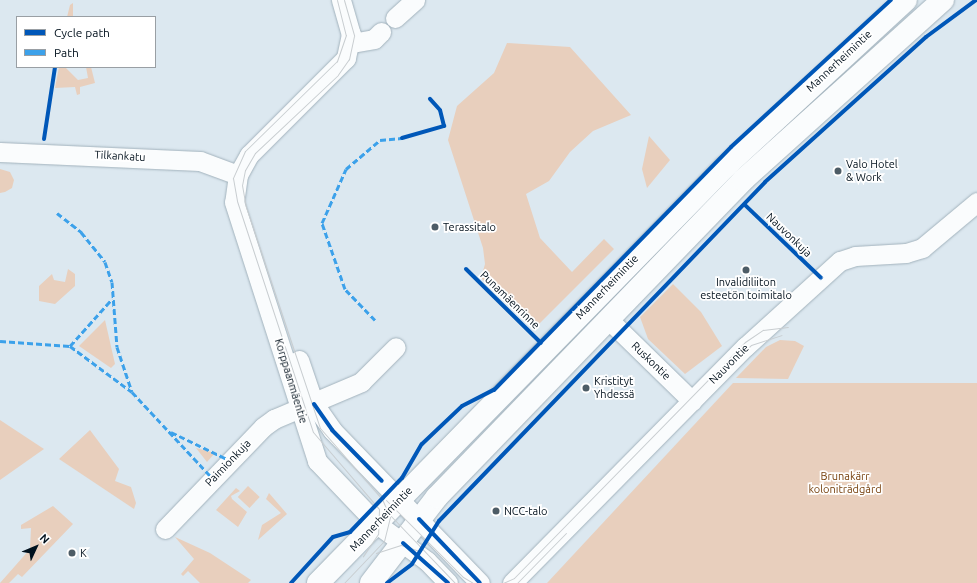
<!DOCTYPE html>
<meta charset="utf-8">
<style>
body{margin:0}
#map{position:relative;width:977px;height:583px;overflow:hidden;background:#dce8f0;font-family:Ubuntu,sans-serif}
div>[style]{position:absolute}
[style*='--x']{left:calc(var(--x)*1px);top:calc(var(--y)*1px);width:calc(var(--w)*1px);rotate:calc(var(--a)*1deg)}
.green>*{inset:0;background:#e8cfbd;transform-origin:0 0}
.roads{filter:drop-shadow(0 0 1px #a2b2bc) drop-shadow(0 0 1px #a2b2bc)}
.minor>*{height:19px;margin:-9.5px;padding:0 9.5px;transform-origin:9.5px;border-radius:9.5px;background:#fafcfd}
.major>*{height:22px;margin:-11px;padding:0 11px;transform-origin:11px;border-radius:11px;background:#fafcfd}
.tram>*{height:1px;margin:-0.5px;padding:0 0.5px;transform-origin:0.5px;border-radius:0.5px;background:#c8cdd0}
.quiet>*{height:3px;margin-top:-1.5px;transform-origin:0;background:repeating-linear-gradient(90deg,#3ca1ea 0 6px,transparent 0 9px)}
.cycleway>*{height:4px;margin:-2px;padding:0 2px;transform-origin:2px;border-radius:2px;background:#0057b8}
.dots>*{width:11px;height:11px;translate:-50% -50%;box-sizing:border-box;border:2px solid #fff;border-radius:50%}
span{translate:-50% -50%;white-space:nowrap;text-align:center;line-height:1.15;-webkit-text-stroke:3.5px #fff;paint-order:stroke}
.street-label{font-size:11px;color:#00101c}
.poi-label{font-size:11px;color:#00101c}
.left{translate:0 -50%;text-align:left}
.park-label{font-size:11px;color:#753f0b}
.legend{position:absolute;left:16px;top:16px;width:140px;height:52px;box-sizing:border-box;background:#fff;border:1px solid #999fa4;margin:0;padding:5px 7px;list-style:none;font-size:12px;color:#00101c}
.legend li{display:flex;align-items:center;gap:8px;height:20px}
.legend b{width:20px;border:1px solid #999fa4}
.north{position:absolute;left:16px;top:527px;width:40px;height:40px;-webkit-text-stroke:3px #fff;paint-order:stroke;rotate:46deg;font-size:11px;font-weight:700;line-height:16px;text-align:center;color:#00101c}
.north::after{content:'';display:block;margin:auto;width:14px;height:18px;background:#00101c;clip-path:polygon(50% 0,100% 100%,50% 72%,0 100%)}
</style>
<div id="map">
<div class="green">
<i style="clip-path:polygon(73px 3px,73px 17px,67px 17px,70px 5px)"></i>
<i style="clip-path:polygon(507px 43px,570px 47px,631px 115px,593px 131px,570px 152px,549px 181px,526px 194px,540px 238px,572px 272px,604px 239px,614px 249px,535px 328px,481px 278px,485px 264px,483px 248px,448px 140px,457px 106px,494px 73px)"></i>
<i style="clip-path:polygon(59px 67px,65px 67px,78px 80px,88px 78px,86px 67px,91px 67px,95px 83px,80px 87px,80px 94px,77px 95px,75px 87px,55px 88px)"></i>
<i style="clip-path:polygon(649px 136px,670px 160px,647px 188px,642px 169px)"></i>
<i style="clip-path:polygon(0 169px,10px 172px,14px 180px,12px 188px,5px 192px,0 193px)"></i>
<i style="clip-path:polygon(68px 269px,75px 274px,75px 286px,55px 304px,39px 301px,39px 286px,52px 274px,54px 280px,65px 282px)"></i>
<i style="clip-path:polygon(673px 284px,701px 312px,722px 346px,685px 374px,648px 339px,640px 317px)"></i>
<i style="clip-path:polygon(105px 320px,115px 364px,111px 368px,79px 346px)"></i>
<i style="clip-path:polygon(780px 340px,795px 341px,804px 346px,788px 379px,736px 378px,766px 347px)"></i>
<i style="clip-path:polygon(733px 383px,977px 383px,977px 583px,547px 583px)"></i>
<i style="clip-path:polygon(0 420px,44px 449px,0 480px)"></i>
<i style="clip-path:polygon(90px 430px,119px 469px,115px 481px,131px 487px,136px 503px,134px 509px,59px 459px)"></i>
<i style="clip-path:polygon(196px 448px,215px 453px,207px 462px)"></i>
<i style="left:248px;top:486px;width:16px;height:15px;rotate:43deg"></i>
<i style="clip-path:polygon(236px 488px,240px 491px,231px 496px,232px 499px,247px 512px,238px 527px,216px 510px)"></i>
<i style="clip-path:polygon(269px 493px,287px 514px,258px 540px,262px 525px,281px 513px,266px 499px)"></i>
<i style="clip-path:polygon(53px 506px,73px 524px,22px 577px,18px 574px,9px 583px,0 583px,30px 549px,31px 528px,21px 529px,21px 525px)"></i>
<i style="clip-path:polygon(175px 537px,210px 553px,251px 580px,248px 583px,200px 583px,188px 571px,183px 576px,181px 574px,194px 559px)"></i>
</div>
<div class="roads">
<div class="minor">
<i style="--x:341;--y:0;--w:35;--a:74"></i>
<i style="--x:351;--y:34;--w:25;--a:102"></i>
<i style="--x:346;--y:58;--w:137;--a:135"></i>
<i style="--x:249;--y:155;--w:23;--a:119"></i>
<i style="--x:238;--y:175;--w:27;--a:98"></i>
<i style="--x:234;--y:202;--w:272;--a:72.2"></i>
<i style="--x:317;--y:461;--w:87;--a:46.4"></i>
<i style="--x:377;--y:524;--w:62;--a:36.5"></i>
<i style="--x:427;--y:561;--w:30;--a:46"></i>
<i style="--x:395;--y:18;--w:27;--a:-42"></i>
<i style="--x:352;--y:43;--w:22;--a:-10"></i>
<i style="--x:374;--y:39;--w:10;--a:-45"></i>
<i style="--x:0;--y:152;--w:200;--a:2.6"></i>
<i style="--x:200;--y:161;--w:40;--a:20.2"></i>
<i style="--x:609;--y:320;--w:116;--a:44.3"></i>
<i style="--x:299;--y:360;--w:46;--a:71.2"></i>
<i style="--x:314;--y:404;--w:32;--a:55"></i>
<i style="--x:332;--y:430;--w:213;--a:46"></i>
<i style="--x:165;--y:529;--w:141;--a:-46.1"></i>
<i style="--x:263;--y:427;--w:14;--a:-36"></i>
<i style="--x:274;--y:419;--w:95;--a:-23"></i>
<i style="--x:361;--y:382;--w:49;--a:-45"></i>
<i style="--x:512;--y:583;--w:332;--a:-45.4"></i>
<i style="--x:745;--y:347;--w:128;--a:-42.2"></i>
<i style="--x:840;--y:261;--w:16;--a:-18"></i>
<i style="--x:855;--y:256;--w:51;--a:-3.4"></i>
<i style="--x:906;--y:253;--w:17;--a:-17"></i>
<i style="--x:922;--y:248;--w:72;--a:-39.9"></i>
</div>
<div class="major">
<i style="--x:318;--y:583;--w:582;--a:-45.63"></i>
<i style="--x:725;--y:167;--w:246;--a:-42.7"></i>
<i style="--x:371;--y:583;--w:108;--a:-52.5"></i>
<i style="--x:437;--y:497;--w:441;--a:-46"></i>
<i style="--x:743;--y:180;--w:269;--a:-42"></i>
</div>
</div>
<div class="tram">
<i style="--x:337;--y:0;--w:36;--a:76"></i>
<i style="--x:346;--y:35;--w:28;--a:109"></i>
<i style="--x:337;--y:61;--w:129;--a:135.6"></i>
<i style="--x:245;--y:151;--w:30;--a:114"></i>
<i style="--x:233;--y:178;--w:23;--a:80"></i>
<i style="--x:237;--y:201;--w:243;--a:71.8"></i>
<i style="--x:313;--y:432;--w:101;--a:49.4"></i>
<i style="--x:379;--y:509;--w:25;--a:92"></i>
<i style="--x:378;--y:534;--w:27;--a:124"></i>
<i style="--x:344;--y:0;--w:37;--a:74"></i>
<i style="--x:354;--y:36;--w:24;--a:102"></i>
<i style="--x:349;--y:59;--w:19;--a:125"></i>
<i style="--x:338;--y:75;--w:114;--a:136.8"></i>
<i style="--x:255;--y:153;--w:20;--a:120"></i>
<i style="--x:245;--y:170;--w:15;--a:101"></i>
<i style="--x:242;--y:185;--w:22;--a:80"></i>
<i style="--x:246;--y:207;--w:233;--a:71.5"></i>
<i style="--x:320;--y:428;--w:94;--a:48.9"></i>
<i style="--x:382;--y:499;--w:20;--a:66"></i>
<i style="--x:390;--y:517;--w:25;--a:104"></i>
<i style="--x:384;--y:541;--w:58;--a:133.6"></i>
<i style="--x:716;--y:380;--w:49;--a:-45"></i>
<i style="--x:751;--y:345;--w:32;--a:-18"></i>
<i style="--x:386;--y:500;--w:109;--a:45"></i>
<i style="--x:463;--y:577;--w:12;--a:31"></i>
<i style="--x:389;--y:514;--w:95;--a:46.3"></i>
<i style="--x:376;--y:553;--w:26;--a:-18"></i>
<i style="--x:401;--y:545;--w:20;--a:18"></i>
<i style="--x:503;--y:583;--w:12;--a:-24"></i>
<i style="--x:514;--y:578;--w:330;--a:-45.6"></i>
<i style="--x:745;--y:342;--w:22;--a:-34"></i>
<i style="--x:763;--y:330;--w:25;--a:-7"></i>
<i style="--x:517;--y:583;--w:70;--a:-45.6"></i>
</div>
<div class="quiet">
<i style="--x:57;--y:213;--w:31;--a:38"></i>
<i style="--x:81;--y:232;--w:38;--a:51"></i>
<i style="--x:105;--y:262;--w:21;--a:71"></i>
<i style="--x:112;--y:282;--w:65;--a:85.6"></i>
<i style="--x:117;--y:347;--w:47;--a:71.6"></i>
<i style="--x:132;--y:392;--w:119;--a:47"></i>
<i style="--x:375;--y:320;--w:43;--a:-134.1"></i>
<i style="--x:345;--y:289;--w:70;--a:-109.2"></i>
<i style="--x:322;--y:223;--w:59;--a:-66"></i>
<i style="--x:346;--y:169;--w:45;--a:-40.5"></i>
<i style="--x:380;--y:140;--w:22;--a:-5"></i>
<i style="--x:0;--y:341;--w:70;--a:4.1"></i>
<i style="--x:70;--y:346;--w:77;--a:36.6"></i>
<i style="--x:70;--y:346;--w:63;--a:-48.2"></i>
<i style="--x:171;--y:432;--w:67;--a:25.8"></i>
</div>
<div class="cycleway">
<i style="--x:402;--y:138;--w:44;--a:-15.9"></i>
<i style="--x:444;--y:126;--w:16;--a:-104"></i>
<i style="--x:440;--y:110;--w:15;--a:-132"></i>
<i style="--x:44;--y:139;--w:73;--a:-81.3"></i>
<i style="--x:745;--y:205;--w:105;--a:43.8"></i>
<i style="--x:466;--y:269;--w:105;--a:44.6"></i>
<i style="--x:314;--y:404;--w:32;--a:55"></i>
<i style="--x:332;--y:430;--w:71;--a:45.6"></i>
<i style="--x:419;--y:519;--w:88;--a:46.4"></i>
<i style="--x:403;--y:543;--w:60;--a:41.6"></i>
<i style="--x:291;--y:583;--w:62;--a:-47.6"></i>
<i style="--x:333;--y:537;--w:18;--a:-16"></i>
<i style="--x:350;--y:532;--w:75;--a:-46.1"></i>
<i style="--x:402;--y:478;--w:39;--a:-60"></i>
<i style="--x:422;--y:444;--w:55;--a:-43.5"></i>
<i style="--x:462;--y:406;--w:36;--a:-27"></i>
<i style="--x:494;--y:390;--w:339;--a:-45.7"></i>
<i style="--x:731;--y:147;--w:217;--a:-42.6"></i>
<i style="--x:387;--y:583;--w:31;--a:-37"></i>
<i style="--x:412;--y:564;--w:51;--a:-57.9"></i>
<i style="--x:439;--y:521;--w:470;--a:-46.1"></i>
<i style="--x:765;--y:182;--w:217;--a:-42"></i>
<i style="--x:926;--y:37;--w:62;--a:-36.5"></i>
</div>
<div class="dots">
<i style="left:838px;top:171px;background:#4d5c66"></i>
<i style="left:435px;top:227px;background:#4d5c66"></i>
<i style="left:746px;top:270px;background:#4d5c66"></i>
<i style="left:586px;top:388px;background:#4d5c66"></i>
<i style="left:496px;top:511px;background:#4d5c66"></i>
<i style="left:72px;top:553px;background:#4d5c66"></i>
</div>
<div class="street-label">
<span style="left:839px;top:61px;rotate:-43deg">Mannerheimintie</span>
<span style="left:120px;top:156px;rotate:3deg">Tilkankatu</span>
<span style="left:789px;top:235px;rotate:44deg">Nauvonkuja</span>
<span style="left:607px;top:287px;rotate:-46deg">Mannerheimintie</span>
<span style="left:510px;top:300px;rotate:44deg">Punamäenrinne</span>
<span style="left:651px;top:361px;rotate:44deg">Ruskontie</span>
<span style="left:729px;top:364px;rotate:-45deg">Nauvontie</span>
<span style="left:291px;top:381px;rotate:73deg">Korppaanmäentie</span>
<span style="left:228px;top:463px;rotate:-46deg">Paimionkuja</span>
<span style="left:381px;top:519px;rotate:-46deg">Mannerheimintie</span>
</div>
<div class="poi-label">
<span class="left" style="left:846px;top:171px">Valo Hotel<br>&amp; Work</span>
<span class="left" style="left:443px;top:227px">Terassitalo</span>
<span style="left:746px;top:289px">Invalidiliiton<br>esteetön toimitalo</span>
<span class="left" style="left:594px;top:388px">Kristityt<br>Yhdessä</span>
<span class="left" style="left:504px;top:511px">NCC-talo</span>
<span class="left" style="left:80px;top:553px">K</span>
</div>
<div class="park-label">
<span style="left:845px;top:483px">Brunakärr<br>koloniträdgård</span>
</div>
<ul class="legend">
<li><b style="height:5px;background:#0057b8"></b>Cycle path</li>
<li><b style="height:5px;background:#3ca1ea"></b>Path</li>
</ul>
<div class="north">N</div>
</div>
